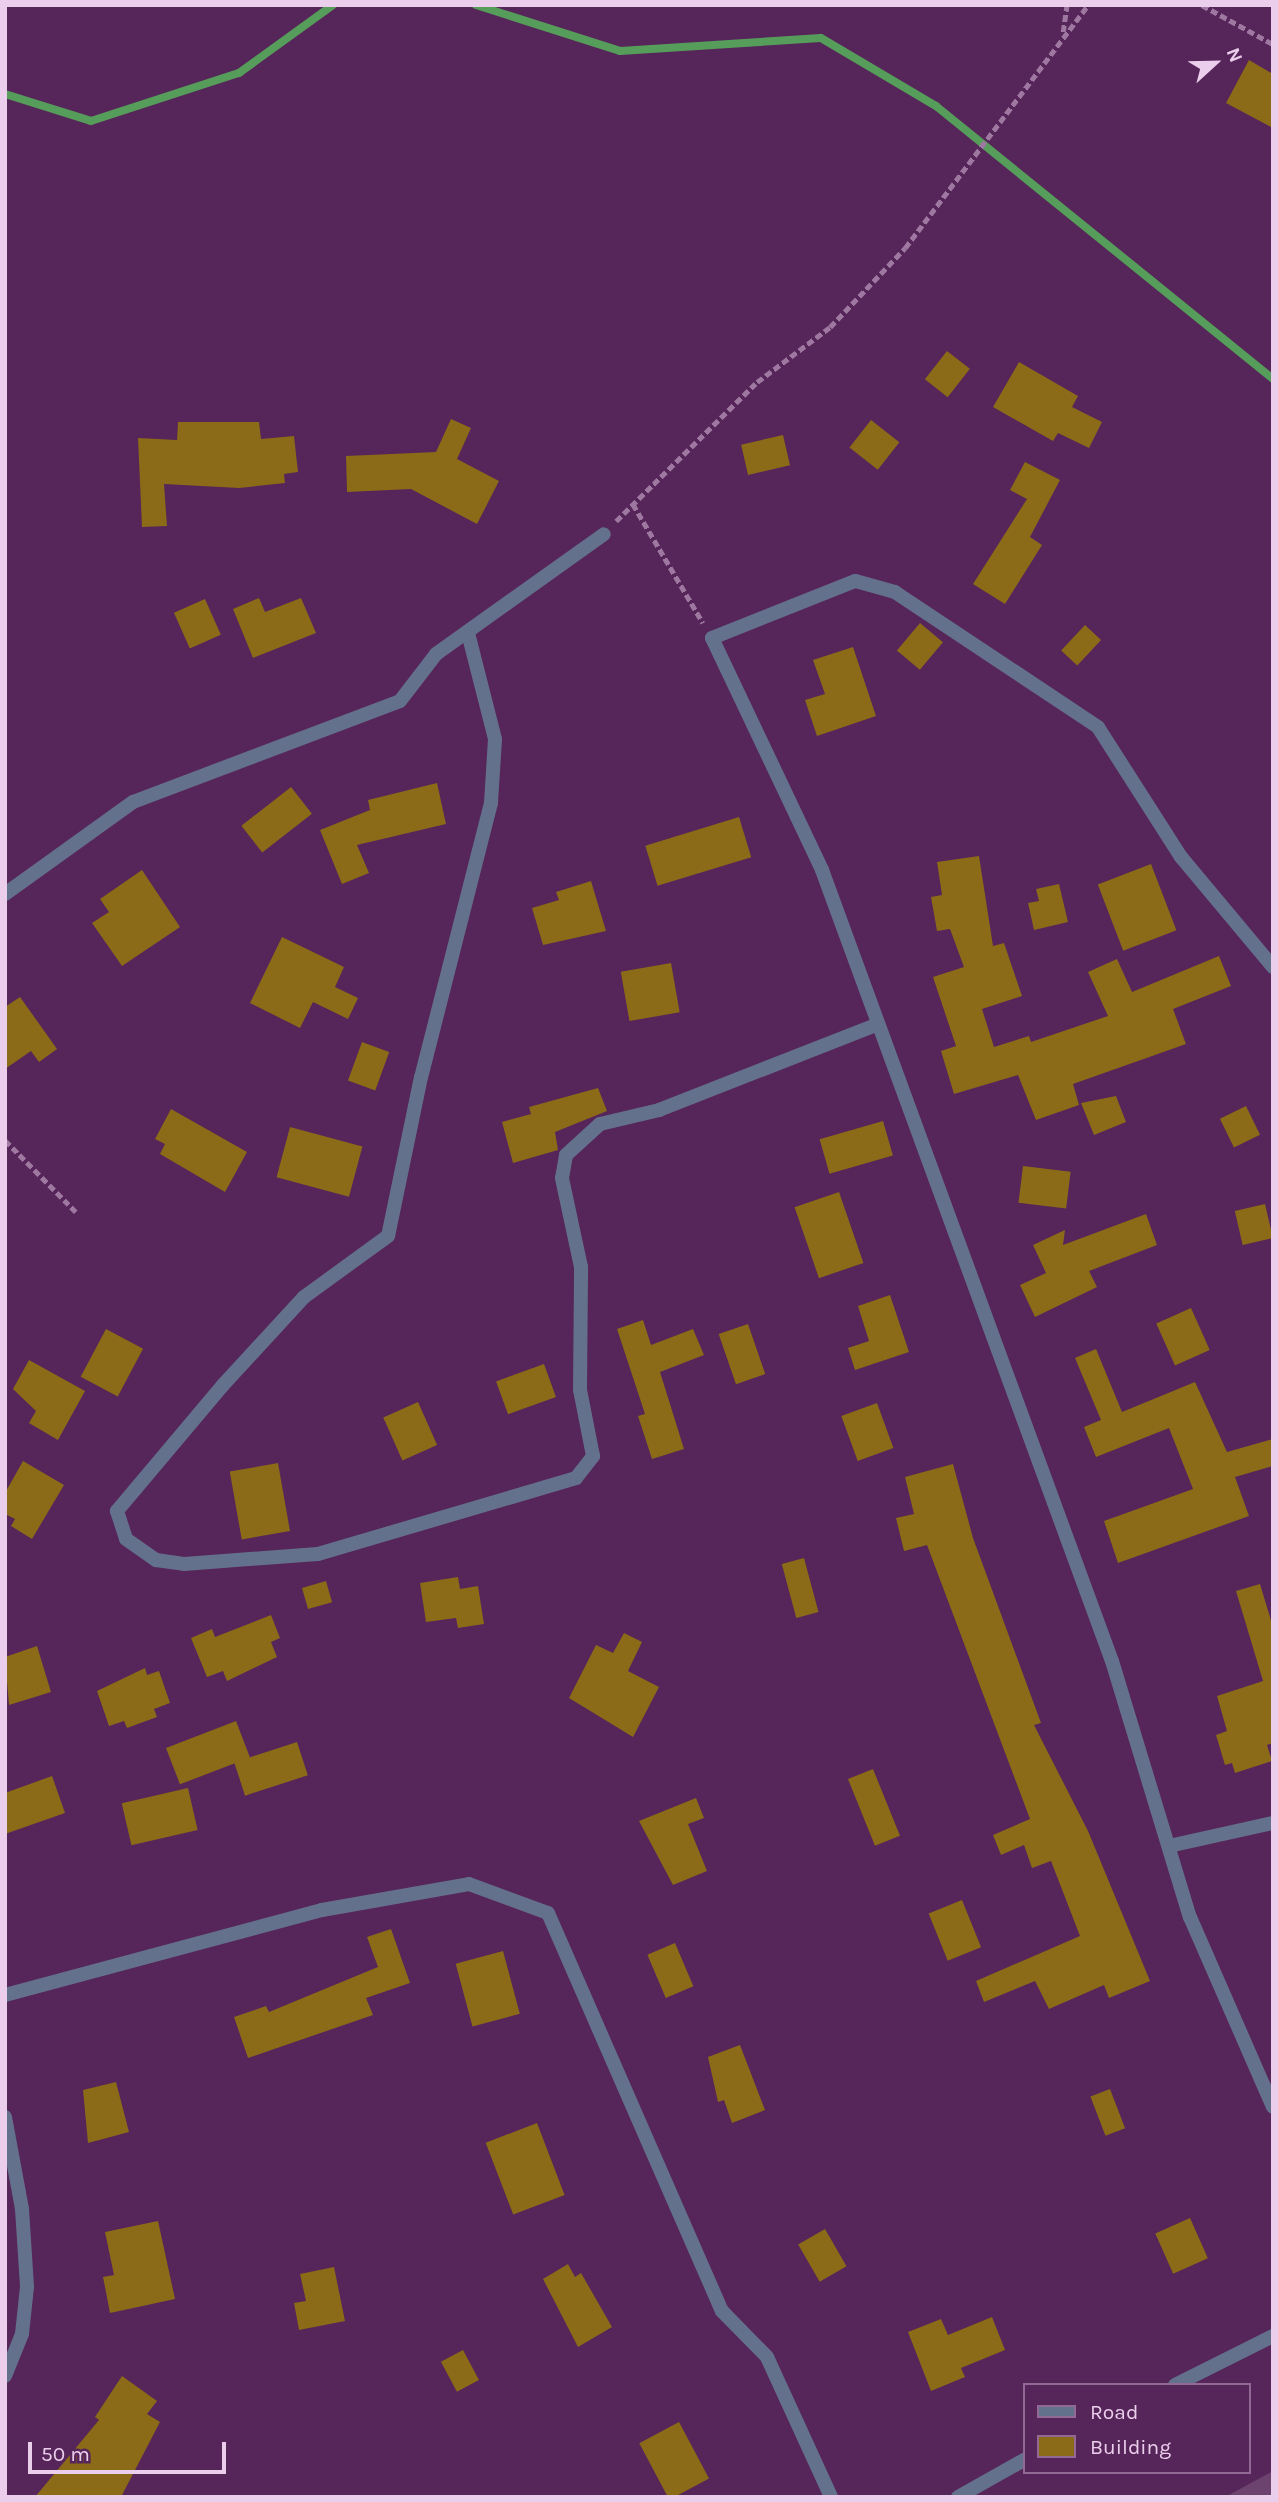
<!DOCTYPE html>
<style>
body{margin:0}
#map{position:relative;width:1278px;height:2502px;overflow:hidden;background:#562559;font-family:Karla,sans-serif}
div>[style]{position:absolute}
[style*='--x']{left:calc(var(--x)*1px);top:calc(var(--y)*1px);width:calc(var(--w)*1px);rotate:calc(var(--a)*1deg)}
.green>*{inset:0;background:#6c426e}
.stream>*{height:8px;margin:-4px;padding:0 4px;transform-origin:4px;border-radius:4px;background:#569c5a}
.building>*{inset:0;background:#8b6a18;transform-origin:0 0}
.path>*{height:4.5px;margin-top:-2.25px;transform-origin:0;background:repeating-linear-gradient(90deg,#9f78a1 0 7px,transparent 0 10.5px)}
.street>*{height:14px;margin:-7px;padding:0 7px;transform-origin:7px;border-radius:7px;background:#64718c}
span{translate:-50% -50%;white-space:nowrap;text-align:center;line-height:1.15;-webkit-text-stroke:6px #562559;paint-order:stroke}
.frame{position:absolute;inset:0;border:7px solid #ebceec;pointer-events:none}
.legend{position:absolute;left:1023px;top:2383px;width:228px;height:91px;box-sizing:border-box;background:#562559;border:2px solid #926994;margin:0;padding:9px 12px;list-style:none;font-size:21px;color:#ebceec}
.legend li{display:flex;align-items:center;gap:14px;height:35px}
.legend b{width:35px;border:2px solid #926994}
.north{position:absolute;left:1180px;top:28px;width:70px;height:70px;-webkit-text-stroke:5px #562559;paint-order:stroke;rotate:68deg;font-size:19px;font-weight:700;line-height:28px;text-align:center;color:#ebceec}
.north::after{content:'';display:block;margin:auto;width:24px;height:32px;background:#ebceec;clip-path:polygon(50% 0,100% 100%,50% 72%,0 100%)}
.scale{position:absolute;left:28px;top:2442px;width:198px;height:32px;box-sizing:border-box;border:4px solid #ebceec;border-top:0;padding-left:9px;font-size:21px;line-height:24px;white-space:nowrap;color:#ebceec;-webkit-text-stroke:5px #562559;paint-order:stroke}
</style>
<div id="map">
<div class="green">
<i style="clip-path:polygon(1273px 2471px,1273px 2497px,1225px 2497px)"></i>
</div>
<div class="stream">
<i style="--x:476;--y:5;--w:151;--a:17.7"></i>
<i style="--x:620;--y:51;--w:201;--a:-3.7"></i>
<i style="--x:821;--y:38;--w:134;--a:30.6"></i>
<i style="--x:936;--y:106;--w:434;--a:39"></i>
<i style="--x:5;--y:94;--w:90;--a:17.4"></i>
<i style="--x:91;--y:121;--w:156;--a:-18"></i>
<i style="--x:239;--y:73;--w:116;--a:-35.9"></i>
</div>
<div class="building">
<i style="clip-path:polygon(1249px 60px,1273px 74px,1273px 128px,1226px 103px)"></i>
<i style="left:947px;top:351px;width:29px;height:36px;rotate:38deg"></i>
<i style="clip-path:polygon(1019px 362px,1078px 396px,1072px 407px,1102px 422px,1089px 448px,1058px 433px,1053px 441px,993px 407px)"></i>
<i style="clip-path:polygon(451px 419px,471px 428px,457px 459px,499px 481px,477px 524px,411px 489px,347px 492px,346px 456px,436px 452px)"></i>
<i style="left:871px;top:420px;width:36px;height:35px;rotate:38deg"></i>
<i style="clip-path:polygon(178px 422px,259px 422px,261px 439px,294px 436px,298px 472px,284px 474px,285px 483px,239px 488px,164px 484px,167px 526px,142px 527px,138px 438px,177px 440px)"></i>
<i style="left:783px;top:435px;width:31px;height:43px;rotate:77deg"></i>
<i style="clip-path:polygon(1025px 462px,1060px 480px,1030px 537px,1042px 545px,1005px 604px,973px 584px,1027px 499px,1010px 490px)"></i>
<i style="clip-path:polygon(259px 598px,265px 612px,301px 598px,316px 633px,253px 658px,233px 609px)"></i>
<i style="left:205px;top:599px;width:39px;height:34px;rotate:66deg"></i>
<i style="left:920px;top:623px;width:30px;height:36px;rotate:40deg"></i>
<i style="left:1085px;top:625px;width:22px;height:35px;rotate:43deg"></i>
<i style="clip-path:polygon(853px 647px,876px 716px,817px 736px,805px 700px,825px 694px,813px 660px)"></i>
<i style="clip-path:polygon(437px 783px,446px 824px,357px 845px,369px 873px,342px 884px,320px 830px,370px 810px,368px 800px)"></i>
<i style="left:291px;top:787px;width:34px;height:63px;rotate:52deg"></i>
<i style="left:739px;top:817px;width:42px;height:98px;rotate:73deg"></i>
<i style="clip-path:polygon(979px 856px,993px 946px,1004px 943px,1022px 996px,982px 1009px,994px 1047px,1029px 1036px,1031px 1042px,1108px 1016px,1088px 972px,1117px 959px,1132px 992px,1219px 956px,1231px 986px,1173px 1009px,1186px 1044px,1073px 1084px,1079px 1105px,1036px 1120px,1018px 1075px,954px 1094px,941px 1051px,956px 1046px,933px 977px,964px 967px,950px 929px,937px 931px,931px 897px,942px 895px,937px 862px)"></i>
<i style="left:1151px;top:864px;width:71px;height:57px;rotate:69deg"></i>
<i style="clip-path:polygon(142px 870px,180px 927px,122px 966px,92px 923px,109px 912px,100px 899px)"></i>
<i style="clip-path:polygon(591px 881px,606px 931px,543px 945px,532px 908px,559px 900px,556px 892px)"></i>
<i style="clip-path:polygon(1059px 884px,1068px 922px,1034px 930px,1028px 903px,1039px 901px,1036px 889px)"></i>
<i style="clip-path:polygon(282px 937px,344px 967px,335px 987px,358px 998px,348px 1019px,313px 1002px,300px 1028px,250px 1003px)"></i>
<i style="left:671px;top:963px;width:50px;height:51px;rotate:80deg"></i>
<i style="clip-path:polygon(20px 997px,57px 1049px,39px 1062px,31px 1051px,5px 1069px,5px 1007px)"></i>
<i style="left:362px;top:1042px;width:29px;height:41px;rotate:20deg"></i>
<i style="clip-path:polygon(598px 1088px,607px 1111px,555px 1132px,558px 1150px,513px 1163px,502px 1122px,531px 1114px,529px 1107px)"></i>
<i style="clip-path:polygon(1116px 1096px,1126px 1122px,1094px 1135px,1081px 1103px)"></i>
<i style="left:1246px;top:1106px;width:32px;height:29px;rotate:64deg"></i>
<i style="clip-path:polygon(171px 1109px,247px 1152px,225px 1192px,160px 1154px,165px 1144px,155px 1139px)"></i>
<i style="left:883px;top:1121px;width:36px;height:66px;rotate:74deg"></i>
<i style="left:290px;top:1127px;width:75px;height:52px;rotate:15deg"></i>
<i style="left:1023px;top:1166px;width:48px;height:37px;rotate:7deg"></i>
<i style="left:839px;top:1192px;width:75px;height:47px;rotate:71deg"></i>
<i style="left:1265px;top:1204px;width:35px;height:31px;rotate:77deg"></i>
<i style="clip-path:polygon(1146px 1214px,1157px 1245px,1089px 1271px,1097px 1287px,1035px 1317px,1020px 1285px,1046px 1273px,1033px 1245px,1065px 1230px,1063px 1245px)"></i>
<i style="clip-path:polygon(890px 1295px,909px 1352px,855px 1370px,848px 1348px,869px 1341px,858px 1306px)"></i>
<i style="left:1191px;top:1308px;width:46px;height:38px;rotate:66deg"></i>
<i style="clip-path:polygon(643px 1320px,651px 1345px,693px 1329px,704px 1355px,660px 1372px,684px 1449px,652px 1459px,638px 1416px,645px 1414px,617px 1329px)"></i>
<i style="left:748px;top:1324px;width:53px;height:31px;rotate:71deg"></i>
<i style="left:106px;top:1329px;width:42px;height:54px;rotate:28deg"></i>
<i style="clip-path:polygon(1096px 1349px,1122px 1412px,1195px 1382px,1227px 1452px,1273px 1439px,1273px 1466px,1235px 1477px,1249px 1516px,1118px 1563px,1104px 1521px,1193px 1489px,1169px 1428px,1096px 1457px,1084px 1427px,1101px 1420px,1075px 1358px)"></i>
<i style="clip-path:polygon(29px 1360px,85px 1391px,58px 1440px,29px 1423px,36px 1411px,13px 1389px)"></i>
<i style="left:544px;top:1364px;width:35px;height:51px;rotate:70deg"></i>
<i style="left:418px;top:1402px;width:47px;height:38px;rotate:66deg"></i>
<i style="left:877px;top:1403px;width:48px;height:38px;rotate:70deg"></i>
<i style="clip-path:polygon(23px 1461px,64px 1485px,32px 1539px,11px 1526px,15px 1519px,5px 1514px,5px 1493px)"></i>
<i style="left:278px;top:1463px;width:69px;height:49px;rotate:80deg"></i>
<i style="clip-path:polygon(953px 1464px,973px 1538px,1041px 1723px,1034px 1725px,1088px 1831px,1150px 1981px,1109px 1998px,1104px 1985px,1049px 2009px,1035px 1981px,984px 2002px,976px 1981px,1080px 1936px,1051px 1861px,1032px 1868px,1024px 1845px,1001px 1855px,993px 1835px,1030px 1819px,927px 1545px,904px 1551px,896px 1518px,914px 1514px,905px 1477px)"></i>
<i style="left:804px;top:1558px;width:56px;height:23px;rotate:75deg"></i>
<i style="clip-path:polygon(458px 1577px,460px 1589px,478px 1586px,484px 1624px,458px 1628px,456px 1618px,426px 1622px,420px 1583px)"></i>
<i style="left:326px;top:1581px;width:22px;height:25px;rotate:74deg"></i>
<i style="clip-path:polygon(1260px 1584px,1273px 1627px,1273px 1743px,1267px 1745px,1272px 1761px,1235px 1773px,1232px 1763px,1225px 1765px,1216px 1735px,1227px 1731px,1217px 1696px,1263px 1681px,1236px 1591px)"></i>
<i style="clip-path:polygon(271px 1615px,280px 1638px,271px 1642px,277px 1657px,227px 1681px,223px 1671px,207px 1677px,191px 1638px,212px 1629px,215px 1637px)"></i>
<i style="clip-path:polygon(624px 1633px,642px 1642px,628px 1671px,659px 1687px,633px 1737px,569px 1698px,596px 1645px,613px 1653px)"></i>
<i style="clip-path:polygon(37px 1646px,51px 1692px,9px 1705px,5px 1657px)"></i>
<i style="clip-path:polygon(145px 1668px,147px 1675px,159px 1671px,170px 1703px,154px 1709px,157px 1717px,127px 1728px,124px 1721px,109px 1726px,97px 1691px)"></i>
<i style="left:236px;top:1721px;width:39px;height:75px;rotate:69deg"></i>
<i style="left:297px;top:1742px;width:35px;height:66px;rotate:72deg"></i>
<i style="left:873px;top:1769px;width:72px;height:27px;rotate:68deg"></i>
<i style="clip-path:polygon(52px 1776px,65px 1813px,5px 1834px,5px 1793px)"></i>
<i style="left:188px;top:1788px;width:43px;height:68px;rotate:77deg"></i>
<i style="clip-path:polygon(696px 1798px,704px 1818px,688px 1824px,707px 1871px,673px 1885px,639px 1821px)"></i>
<i style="left:962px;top:1900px;width:51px;height:36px;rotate:68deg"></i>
<i style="clip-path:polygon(391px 1929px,410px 1983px,366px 1998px,373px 2015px,248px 2058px,234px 2017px,266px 2006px,269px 2012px,378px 1967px,367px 1937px)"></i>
<i style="left:675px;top:1943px;width:47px;height:30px;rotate:67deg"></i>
<i style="left:503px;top:1951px;width:65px;height:49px;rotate:75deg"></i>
<i style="clip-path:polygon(740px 2045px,765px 2110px,732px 2123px,724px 2100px,718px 2102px,708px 2057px)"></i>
<i style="clip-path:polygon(116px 2082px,129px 2132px,88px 2143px,83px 2090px)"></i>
<i style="left:1110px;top:2089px;width:42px;height:21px;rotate:69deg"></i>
<i style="left:537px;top:2123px;width:77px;height:55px;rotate:69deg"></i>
<i style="left:1190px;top:2218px;width:44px;height:38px;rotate:66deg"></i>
<i style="clip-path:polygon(158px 2221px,175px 2299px,110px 2313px,103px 2277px,114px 2275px,105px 2232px)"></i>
<i style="left:825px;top:2229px;width:43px;height:31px;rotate:60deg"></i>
<i style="clip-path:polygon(568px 2264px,575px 2277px,581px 2273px,612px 2327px,578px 2347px,543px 2279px)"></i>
<i style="clip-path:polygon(334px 2267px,345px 2321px,299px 2330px,294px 2303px,306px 2301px,300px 2274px)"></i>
<i style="clip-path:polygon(992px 2317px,1005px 2350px,961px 2368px,965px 2377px,931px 2391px,908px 2332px,941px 2319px,948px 2335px)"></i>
<i style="left:463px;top:2350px;width:34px;height:25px;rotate:62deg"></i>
<i style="clip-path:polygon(122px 2376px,157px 2401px,147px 2414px,160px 2422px,121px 2497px,35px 2497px,99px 2420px,95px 2417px)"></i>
<i style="left:679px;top:2422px;width:64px;height:45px;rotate:62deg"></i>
</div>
<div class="path">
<i style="--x:1202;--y:5;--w:81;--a:28.8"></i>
<i style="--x:1063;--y:32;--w:27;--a:-82"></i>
<i style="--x:633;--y:504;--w:138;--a:59.5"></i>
<i style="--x:616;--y:521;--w:198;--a:-44.6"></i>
<i style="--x:757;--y:382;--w:91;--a:-37"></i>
<i style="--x:830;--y:327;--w:109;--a:-46.5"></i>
<i style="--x:905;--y:248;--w:304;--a:-53"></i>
<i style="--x:5;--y:1140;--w:101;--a:45.4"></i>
</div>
<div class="street">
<i style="--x:468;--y:633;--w:109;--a:75.7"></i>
<i style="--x:495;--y:739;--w:64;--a:93.6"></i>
<i style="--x:491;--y:803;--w:283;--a:104.3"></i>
<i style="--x:421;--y:1077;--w:162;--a:101.7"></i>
<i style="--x:388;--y:1236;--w:104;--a:144"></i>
<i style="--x:304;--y:1297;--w:120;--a:132.6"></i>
<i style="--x:223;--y:1385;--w:165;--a:130.1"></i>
<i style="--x:117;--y:1511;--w:29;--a:72"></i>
<i style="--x:126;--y:1539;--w:37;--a:35"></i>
<i style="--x:156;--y:1560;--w:28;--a:8"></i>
<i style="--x:184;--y:1564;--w:134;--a:-4.3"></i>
<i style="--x:318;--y:1554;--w:269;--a:-16.4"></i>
<i style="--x:576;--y:1478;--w:28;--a:-52"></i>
<i style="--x:593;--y:1456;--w:67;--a:-101.1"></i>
<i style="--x:580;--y:1390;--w:123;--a:-89.5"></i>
<i style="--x:581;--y:1267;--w:91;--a:-102.1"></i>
<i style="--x:562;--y:1178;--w:23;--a:-80"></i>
<i style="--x:566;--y:1155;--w:46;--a:-42.4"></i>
<i style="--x:600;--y:1124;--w:61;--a:-13.3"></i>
<i style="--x:659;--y:1110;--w:235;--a:-21.4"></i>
<i style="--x:5;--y:894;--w:158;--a:-35.7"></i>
<i style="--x:133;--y:802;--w:285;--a:-20.7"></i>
<i style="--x:400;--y:701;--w:59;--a:-52.5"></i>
<i style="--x:436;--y:654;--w:206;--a:-35.5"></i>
<i style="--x:1273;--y:967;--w:143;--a:-129.9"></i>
<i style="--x:1181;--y:857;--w:154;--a:-122.6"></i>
<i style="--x:1098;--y:727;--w:244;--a:-146.4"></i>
<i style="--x:895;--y:592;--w:41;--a:-164.6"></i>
<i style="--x:855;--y:581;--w:154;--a:158.3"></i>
<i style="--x:712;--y:638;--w:257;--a:64.6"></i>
<i style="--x:822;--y:870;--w:842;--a:69.87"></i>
<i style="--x:1112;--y:1661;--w:268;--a:73.1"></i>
<i style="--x:1190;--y:1917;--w:207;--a:66.4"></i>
<i style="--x:1169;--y:1846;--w:107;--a:-12.5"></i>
<i style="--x:5;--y:1995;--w:328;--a:-15"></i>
<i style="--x:322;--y:1910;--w:149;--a:-10"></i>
<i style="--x:469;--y:1884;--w:84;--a:20.2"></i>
<i style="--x:548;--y:1913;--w:434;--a:66.4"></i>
<i style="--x:722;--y:2311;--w:64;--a:45.6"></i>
<i style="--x:767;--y:2357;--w:154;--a:65.4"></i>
<i style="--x:5;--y:2117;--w:94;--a:79.5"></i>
<i style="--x:22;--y:2209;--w:78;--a:86.3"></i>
<i style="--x:27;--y:2287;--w:47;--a:96.1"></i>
<i style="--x:22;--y:2334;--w:45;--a:112"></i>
<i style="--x:1175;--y:2385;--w:110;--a:-26.6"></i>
<i style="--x:958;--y:2497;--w:76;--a:-29.3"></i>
</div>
<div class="frame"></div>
<ul class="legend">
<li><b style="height:9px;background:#64718c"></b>Road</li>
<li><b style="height:19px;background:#8b6a18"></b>Building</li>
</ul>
<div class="north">N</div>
<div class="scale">50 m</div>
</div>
